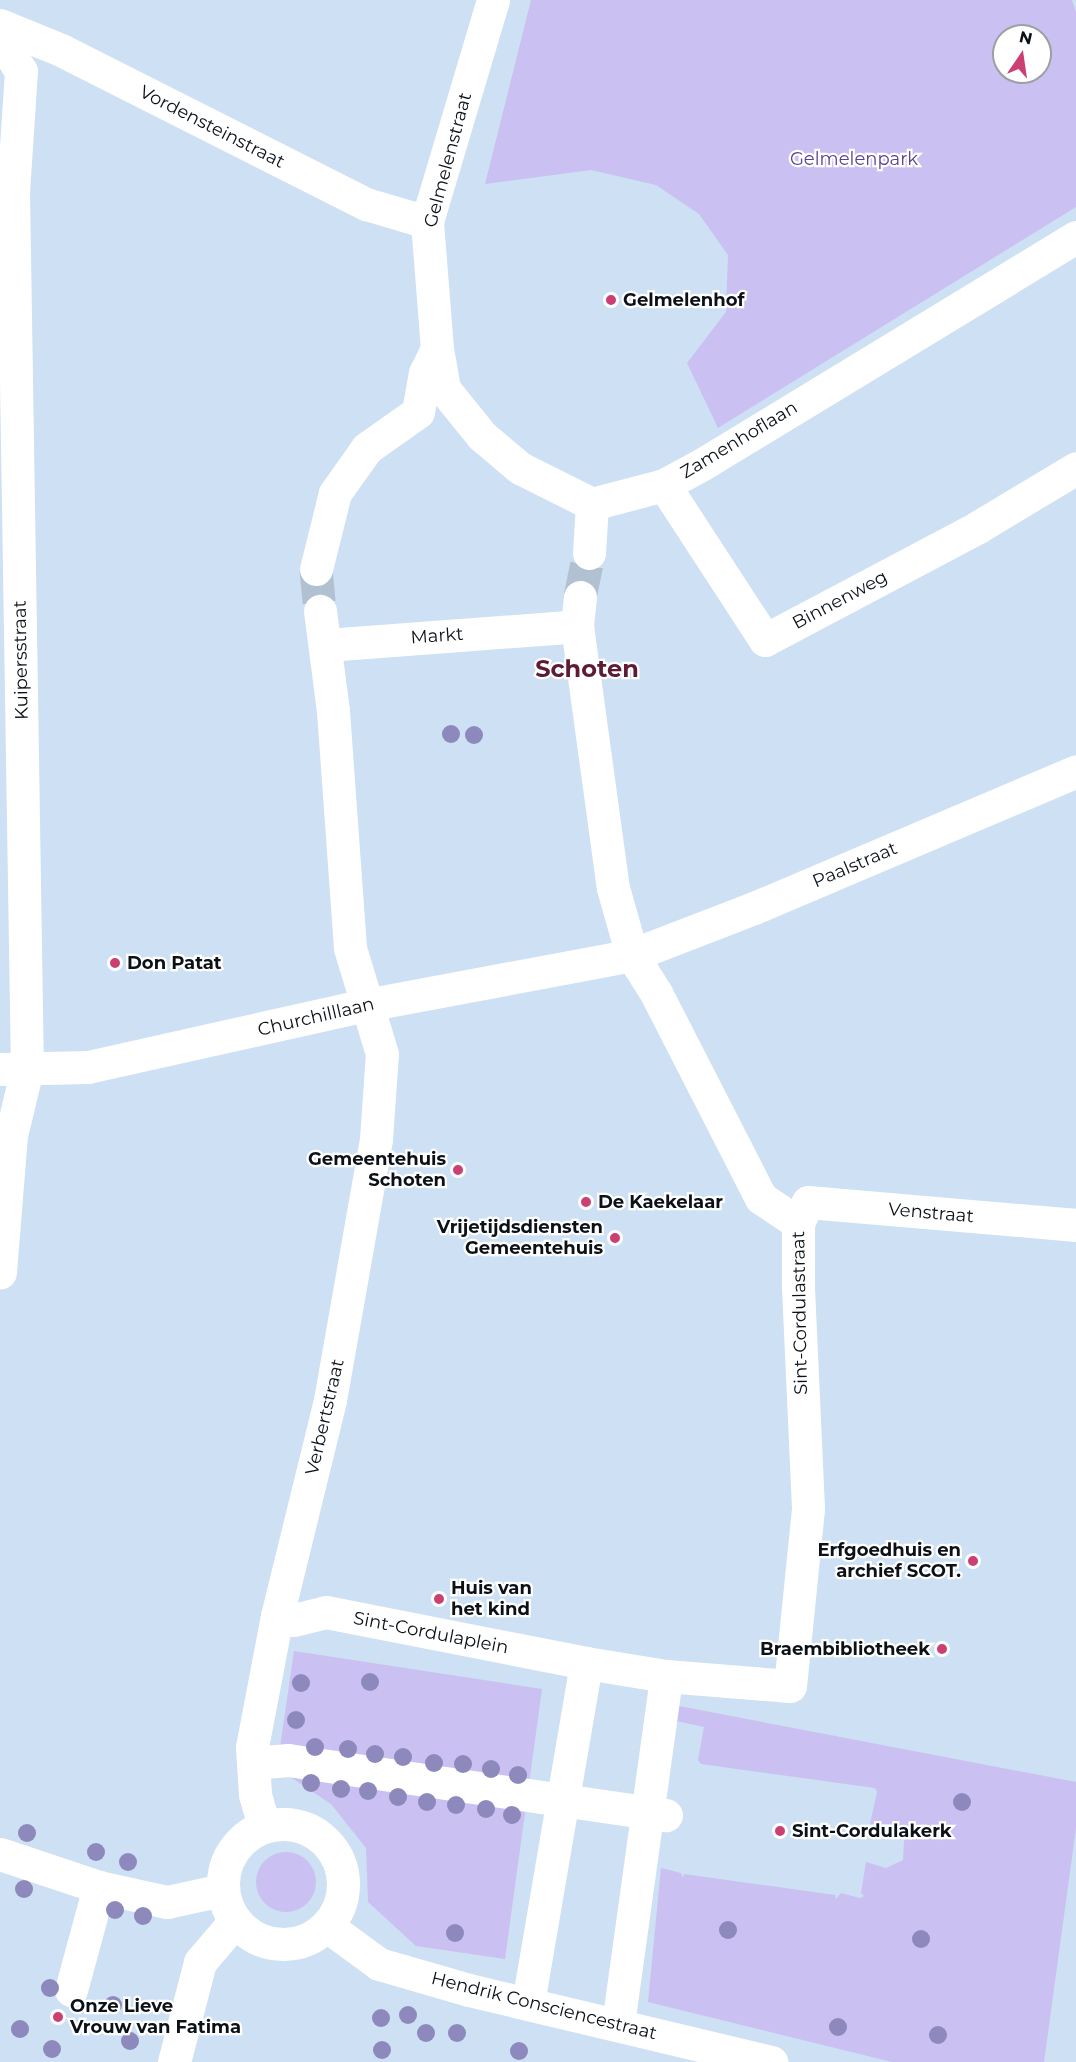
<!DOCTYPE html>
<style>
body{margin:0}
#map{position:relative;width:1076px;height:2062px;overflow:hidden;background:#cee0f3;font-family:Montserrat,sans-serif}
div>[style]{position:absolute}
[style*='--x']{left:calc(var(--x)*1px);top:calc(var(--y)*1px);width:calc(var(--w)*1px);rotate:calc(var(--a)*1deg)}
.green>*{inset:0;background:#cac0f1}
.round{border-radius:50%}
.minor-tunnel>*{height:33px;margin-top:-16.5px;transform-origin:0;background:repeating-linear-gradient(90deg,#b1c1d2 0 33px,transparent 0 49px)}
.minor>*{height:33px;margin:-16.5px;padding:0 16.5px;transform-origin:16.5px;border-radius:16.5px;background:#fff}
.minor>.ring{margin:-16.5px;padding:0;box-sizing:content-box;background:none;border:33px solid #fff;border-radius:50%}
.trees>*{width:18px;height:18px;margin:-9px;border-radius:50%;background:#8d89bc}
.dots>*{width:16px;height:16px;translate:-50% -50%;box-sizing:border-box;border:3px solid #fff;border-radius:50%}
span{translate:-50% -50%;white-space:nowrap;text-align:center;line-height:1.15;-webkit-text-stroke:4.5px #fff;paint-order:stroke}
.street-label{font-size:18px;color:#0b1117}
.park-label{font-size:18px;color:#58418f}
.poi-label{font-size:18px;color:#0b1117;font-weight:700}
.left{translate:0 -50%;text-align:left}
.right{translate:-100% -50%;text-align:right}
.district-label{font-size:24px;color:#5e1b34;font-weight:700}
.north{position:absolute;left:992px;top:24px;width:60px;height:60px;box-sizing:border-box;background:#fff;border:2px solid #9da0a2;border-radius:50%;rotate:13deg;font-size:16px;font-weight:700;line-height:24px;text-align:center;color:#0b1117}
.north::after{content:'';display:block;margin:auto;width:21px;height:27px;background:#cb3f73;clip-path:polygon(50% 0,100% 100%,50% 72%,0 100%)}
</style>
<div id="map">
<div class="green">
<i style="clip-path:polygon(evenodd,531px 0,1072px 0,1076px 12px,1076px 207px,718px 428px,687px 363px,726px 312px,728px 255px,699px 214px,656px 185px,591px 170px,485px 184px,531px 0,1004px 36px,1040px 36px,1040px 72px,1004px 72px,1004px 36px)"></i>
<i style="clip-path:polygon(294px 1651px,542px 1689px,505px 1959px,416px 1946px,368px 1902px,366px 1848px,331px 1804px,277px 1768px)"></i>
<i style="clip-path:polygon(679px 1706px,1076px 1782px,1076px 1828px,1044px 2062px,892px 2062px,648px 2002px,661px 1868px,681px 1873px,683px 1878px,684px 1874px,835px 1895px,836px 1899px,841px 1893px,860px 1898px,864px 1896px,861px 1893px,866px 1862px,886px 1868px,903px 1860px,904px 1840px,908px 1839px,891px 1828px,892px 1824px,870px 1824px,877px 1792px,875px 1788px,701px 1764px,698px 1760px,704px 1727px,676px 1721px)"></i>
<i class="round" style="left:256px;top:1852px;width:60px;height:60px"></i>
</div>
<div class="minor-tunnel">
<i style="--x:316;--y:569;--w:42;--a:84.6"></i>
<i style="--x:580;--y:597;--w:45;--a:-78.4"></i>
</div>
<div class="minor">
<i style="--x:493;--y:0;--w:232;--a:106.6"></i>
<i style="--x:427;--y:222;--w:126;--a:85.5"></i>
<i style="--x:437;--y:348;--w:42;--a:80.3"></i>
<i style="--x:444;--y:389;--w:60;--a:51"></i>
<i style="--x:482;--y:436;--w:50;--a:40.1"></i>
<i style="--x:520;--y:468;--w:80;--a:26.6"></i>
<i style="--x:592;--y:504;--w:74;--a:-14.8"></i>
<i style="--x:664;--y:485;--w:42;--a:-28.4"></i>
<i style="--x:701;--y:465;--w:439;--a:-31.3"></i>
<i style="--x:0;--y:25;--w:66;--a:22.3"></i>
<i style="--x:61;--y:50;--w:342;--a:26.8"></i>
<i style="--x:366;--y:204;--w:64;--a:16.4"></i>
<i style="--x:0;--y:45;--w:8;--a:30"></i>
<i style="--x:7;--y:49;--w:26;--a:58"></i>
<i style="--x:21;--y:71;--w:120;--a:93.8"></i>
<i style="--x:13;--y:191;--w:878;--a:89.09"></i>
<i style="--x:27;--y:1069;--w:68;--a:103.6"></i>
<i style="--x:11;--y:1135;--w:138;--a:94.6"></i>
<i style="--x:664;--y:485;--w:185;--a:56.9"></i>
<i style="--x:765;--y:640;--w:241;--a:-27.9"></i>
<i style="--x:978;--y:527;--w:114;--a:-31"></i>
<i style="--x:589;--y:553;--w:49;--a:-86.5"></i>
<i style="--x:316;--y:569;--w:78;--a:-76"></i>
<i style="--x:335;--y:493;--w:55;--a:-54.6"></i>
<i style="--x:367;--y:448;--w:62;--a:-35.2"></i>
<i style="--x:418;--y:412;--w:40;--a:-80"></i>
<i style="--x:425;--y:373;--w:25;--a:-64"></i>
<i style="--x:580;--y:597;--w:29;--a:96"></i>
<i style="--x:577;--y:626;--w:264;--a:82.2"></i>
<i style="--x:613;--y:888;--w:70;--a:74.2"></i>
<i style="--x:632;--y:955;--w:45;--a:57.7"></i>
<i style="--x:656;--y:993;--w:230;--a:62.9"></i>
<i style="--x:761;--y:1198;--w:45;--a:34"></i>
<i style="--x:327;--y:645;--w:251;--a:-4.3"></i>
<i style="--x:0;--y:1069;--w:88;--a:-1.3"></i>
<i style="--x:88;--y:1067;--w:285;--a:-12.6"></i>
<i style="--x:366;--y:1005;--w:271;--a:-10.6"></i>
<i style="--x:632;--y:955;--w:131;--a:-21.1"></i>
<i style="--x:754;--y:908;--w:350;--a:-23"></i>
<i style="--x:277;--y:1616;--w:17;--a:13"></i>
<i style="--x:294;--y:1620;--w:33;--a:-14"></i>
<i style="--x:326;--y:1612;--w:265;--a:11.1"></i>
<i style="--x:586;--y:1663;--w:81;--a:9.2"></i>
<i style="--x:666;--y:1676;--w:124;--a:4.6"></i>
<i style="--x:790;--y:1686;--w:179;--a:-84.2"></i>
<i style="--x:808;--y:1508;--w:222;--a:-92.6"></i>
<i style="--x:798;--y:1286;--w:63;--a:-90"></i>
<i style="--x:798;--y:1223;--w:23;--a:-65"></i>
<i style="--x:808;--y:1202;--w:269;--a:4.9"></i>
<i style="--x:253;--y:1763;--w:35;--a:-5"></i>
<i style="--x:288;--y:1760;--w:382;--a:8.3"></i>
<i class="ring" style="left:223px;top:1824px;width:87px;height:87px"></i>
<i style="--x:264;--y:1826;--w:33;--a:-106"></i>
<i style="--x:255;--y:1794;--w:47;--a:-93.7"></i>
<i style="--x:252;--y:1747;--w:133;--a:-79.2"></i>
<i style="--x:277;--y:1616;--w:222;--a:-76.2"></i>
<i style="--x:330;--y:1400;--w:265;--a:-80"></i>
<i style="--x:376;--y:1139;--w:85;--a:-86"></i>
<i style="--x:382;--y:1054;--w:111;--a:-106.8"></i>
<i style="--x:350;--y:948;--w:238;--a:-94.1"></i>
<i style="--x:333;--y:711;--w:101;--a:-97.4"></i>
<i style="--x:0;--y:1854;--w:104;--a:18.4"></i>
<i style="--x:99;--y:1887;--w:70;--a:12.4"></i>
<i style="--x:167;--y:1902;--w:56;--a:-12.3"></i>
<i style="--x:327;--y:1926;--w:64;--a:36.2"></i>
<i style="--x:379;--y:1964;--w:94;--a:16.1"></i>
<i style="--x:469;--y:1990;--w:311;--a:13.4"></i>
<i style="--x:71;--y:1990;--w:107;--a:-74.8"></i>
<i style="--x:528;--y:2003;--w:345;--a:-80.3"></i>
<i style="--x:618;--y:2024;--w:351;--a:-82.1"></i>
<i style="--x:174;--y:2062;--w:103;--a:-75.4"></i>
<i style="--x:200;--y:1962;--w:54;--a:-49.5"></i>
</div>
<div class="trees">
<i style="left:451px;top:734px"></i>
<i style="left:474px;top:735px"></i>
<i style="left:370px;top:1682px"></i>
<i style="left:301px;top:1683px"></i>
<i style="left:296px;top:1720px"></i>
<i style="left:315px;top:1747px"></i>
<i style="left:348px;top:1749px"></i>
<i style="left:375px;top:1754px"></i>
<i style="left:403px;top:1757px"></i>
<i style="left:434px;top:1763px"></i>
<i style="left:463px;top:1764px"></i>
<i style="left:491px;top:1769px"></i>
<i style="left:518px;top:1775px"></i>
<i style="left:311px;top:1783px"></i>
<i style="left:341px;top:1789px"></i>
<i style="left:368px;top:1791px"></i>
<i style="left:398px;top:1797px"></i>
<i style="left:427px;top:1802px"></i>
<i style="left:962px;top:1802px"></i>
<i style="left:456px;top:1805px"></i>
<i style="left:486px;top:1809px"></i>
<i style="left:512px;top:1815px"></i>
<i style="left:27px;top:1833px"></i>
<i style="left:96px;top:1852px"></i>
<i style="left:128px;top:1862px"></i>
<i style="left:24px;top:1889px"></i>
<i style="left:115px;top:1910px"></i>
<i style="left:143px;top:1916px"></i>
<i style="left:728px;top:1930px"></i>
<i style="left:455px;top:1933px"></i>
<i style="left:921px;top:1939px"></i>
<i style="left:50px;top:1988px"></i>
<i style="left:113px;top:2005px"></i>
<i style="left:408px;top:2015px"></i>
<i style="left:381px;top:2018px"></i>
<i style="left:838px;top:2027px"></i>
<i style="left:20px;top:2029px"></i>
<i style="left:426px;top:2033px"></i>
<i style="left:457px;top:2033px"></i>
<i style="left:938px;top:2035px"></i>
<i style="left:130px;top:2041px"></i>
<i style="left:52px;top:2049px"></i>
<i style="left:382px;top:2050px"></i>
<i style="left:519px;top:2051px"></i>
</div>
<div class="dots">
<i style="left:611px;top:300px;background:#cb3f73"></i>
<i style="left:115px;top:963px;background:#cb3f73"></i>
<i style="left:458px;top:1170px;background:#cb3f73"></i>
<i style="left:586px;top:1202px;background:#cb3f73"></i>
<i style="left:615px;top:1238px;background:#cb3f73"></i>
<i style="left:973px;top:1561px;background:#cb3f73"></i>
<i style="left:439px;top:1599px;background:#cb3f73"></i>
<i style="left:942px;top:1649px;background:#cb3f73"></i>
<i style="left:780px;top:1831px;background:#cb3f73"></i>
<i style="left:58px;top:2017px;background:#cb3f73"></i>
</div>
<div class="street-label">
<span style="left:212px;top:127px;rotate:27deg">Vordensteinstraat</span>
<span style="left:448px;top:160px;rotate:-75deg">Gelmelenstraat</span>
<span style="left:739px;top:440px;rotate:-31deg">Zamenhoflaan</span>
<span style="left:840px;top:600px;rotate:-28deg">Binnenweg</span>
<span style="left:437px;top:636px;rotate:-4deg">Markt</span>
<span style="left:21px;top:660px;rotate:-91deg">Kuipersstraat</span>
<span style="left:855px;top:865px;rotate:-23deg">Paalstraat</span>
<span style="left:316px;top:1017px;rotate:-13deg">Churchilllaan</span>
<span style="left:931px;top:1213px;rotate:5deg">Venstraat</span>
<span style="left:800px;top:1313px;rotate:-91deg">Sint-Cordulastraat</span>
<span style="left:325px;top:1417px;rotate:-77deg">Verbertstraat</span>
<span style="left:431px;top:1633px;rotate:11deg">Sint-Cordulaplein</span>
<span style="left:544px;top:2006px;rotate:14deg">Hendrik Consciencestraat</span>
</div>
<div class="park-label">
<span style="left:854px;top:159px">Gelmelenpark</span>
</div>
<div class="poi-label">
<span class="left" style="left:623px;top:300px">Gelmelenhof</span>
<span class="left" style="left:127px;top:963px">Don Patat</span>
<span class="right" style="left:446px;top:1170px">Gemeentehuis<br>Schoten</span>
<span class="left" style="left:598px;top:1202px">De Kaekelaar</span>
<span class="right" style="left:603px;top:1238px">Vrijetijdsdiensten<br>Gemeentehuis</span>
<span class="right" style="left:961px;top:1561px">Erfgoedhuis en<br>archief SCOT.</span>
<span class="left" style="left:451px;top:1599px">Huis van<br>het kind</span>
<span class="right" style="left:930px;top:1649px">Braembibliotheek</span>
<span class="left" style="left:792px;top:1831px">Sint-Cordulakerk</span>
<span class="left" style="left:70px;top:2017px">Onze Lieve<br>Vrouw van Fatima</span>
</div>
<div class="district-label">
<span style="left:587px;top:669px">Schoten</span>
</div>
<div class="north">N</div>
</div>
